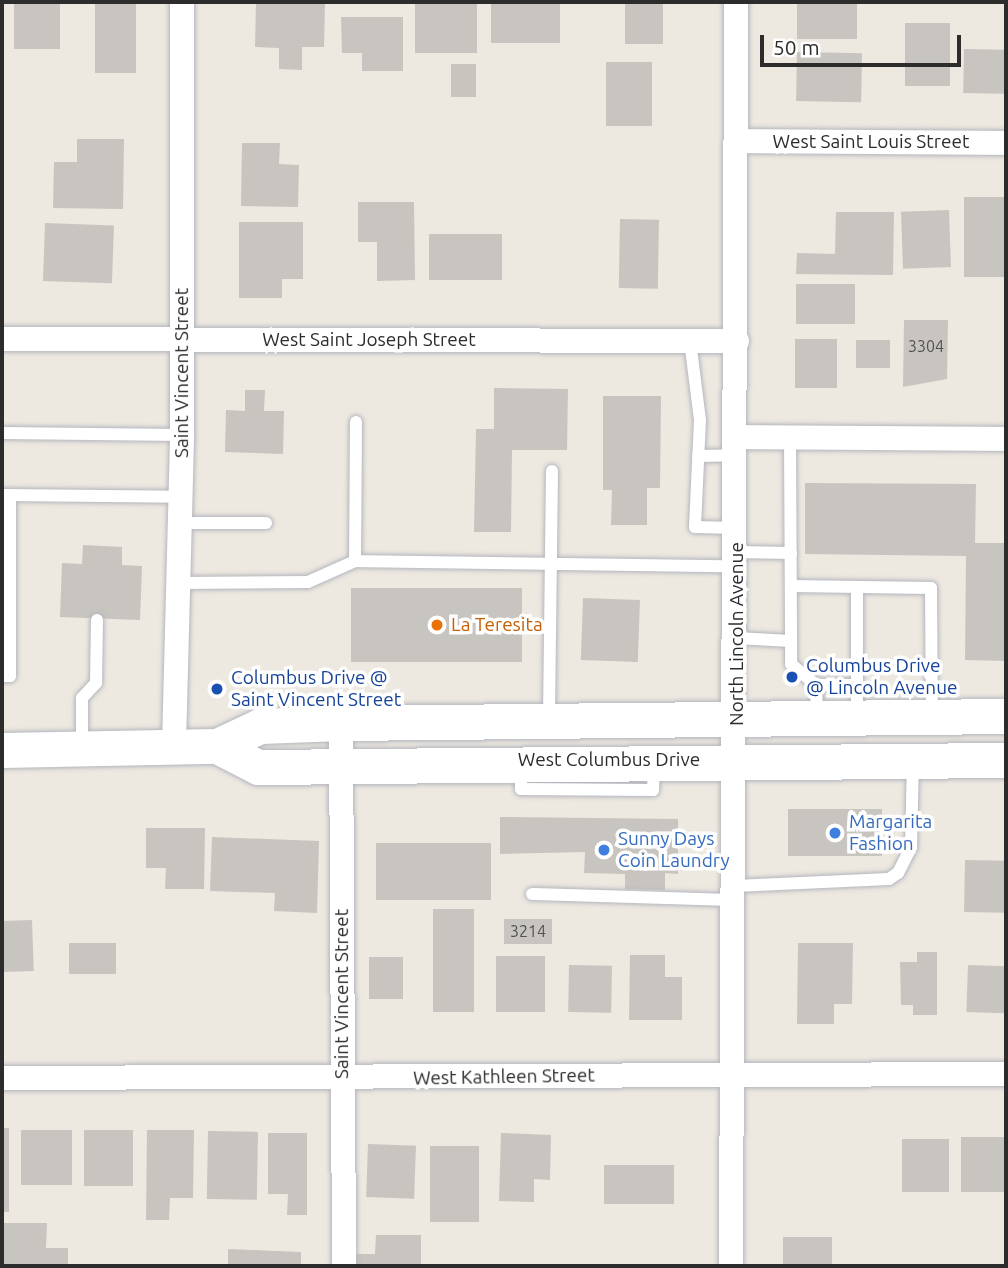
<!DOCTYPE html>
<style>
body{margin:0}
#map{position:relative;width:1008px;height:1268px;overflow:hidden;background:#ede8e0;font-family:Ubuntu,sans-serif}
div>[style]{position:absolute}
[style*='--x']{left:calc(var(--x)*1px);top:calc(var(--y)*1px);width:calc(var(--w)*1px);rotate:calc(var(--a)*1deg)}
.building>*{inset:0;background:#c8c4bf;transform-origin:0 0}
.roads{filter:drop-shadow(0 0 2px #b4b6be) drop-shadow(0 0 2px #b4b6be)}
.lane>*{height:12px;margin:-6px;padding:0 6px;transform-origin:6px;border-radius:6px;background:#fff}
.street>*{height:24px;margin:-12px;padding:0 12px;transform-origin:12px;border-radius:12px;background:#fff}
.secondary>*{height:35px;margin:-17.5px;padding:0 17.5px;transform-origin:17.5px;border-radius:17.5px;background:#fff}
.dots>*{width:19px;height:19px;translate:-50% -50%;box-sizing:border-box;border:4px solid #fff;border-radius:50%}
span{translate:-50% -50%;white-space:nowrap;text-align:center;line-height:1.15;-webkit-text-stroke:7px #fff;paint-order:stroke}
.number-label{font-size:16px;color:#535251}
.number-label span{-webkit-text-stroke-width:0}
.street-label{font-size:19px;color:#2c2c2c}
.food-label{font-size:19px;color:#c56008}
.left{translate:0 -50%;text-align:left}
.transit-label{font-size:19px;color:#164399}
.shop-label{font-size:19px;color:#366cbe}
.frame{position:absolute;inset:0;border:4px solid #2c2c2c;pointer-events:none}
.scale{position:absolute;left:760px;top:35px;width:201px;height:32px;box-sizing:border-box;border:4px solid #2c2c2c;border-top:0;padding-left:9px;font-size:21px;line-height:24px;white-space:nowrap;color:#2c2c2c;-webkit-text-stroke:5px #fff;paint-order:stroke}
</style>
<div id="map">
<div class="building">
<i style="left:14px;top:2px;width:46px;height:47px"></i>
<i style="left:95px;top:2px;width:41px;height:71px"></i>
<i style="left:415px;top:2px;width:62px;height:51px"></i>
<i style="left:491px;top:2px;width:69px;height:41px"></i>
<i style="left:625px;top:2px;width:38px;height:42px"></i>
<i style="left:797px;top:2px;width:60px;height:37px"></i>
<i style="clip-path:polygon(256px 3px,325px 3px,324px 47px,302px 47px,302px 70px,279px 69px,279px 48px,255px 47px)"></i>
<i style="clip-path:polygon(341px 17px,403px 17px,403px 71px,362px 71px,362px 53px,342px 53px)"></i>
<i style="left:905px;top:23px;width:45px;height:63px"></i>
<i style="left:964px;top:49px;width:42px;height:44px;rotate:1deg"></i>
<i style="left:797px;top:52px;width:65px;height:49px;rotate:1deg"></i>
<i style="left:606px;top:62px;width:46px;height:64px"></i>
<i style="left:451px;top:64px;width:25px;height:33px"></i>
<i style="clip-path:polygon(77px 139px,124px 139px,123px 209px,53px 208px,54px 162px,77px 162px)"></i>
<i style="clip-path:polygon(242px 143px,280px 143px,279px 164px,299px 165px,298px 207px,241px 206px)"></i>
<i style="left:964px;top:197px;width:42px;height:80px"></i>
<i style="clip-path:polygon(358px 202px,414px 202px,415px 280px,377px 281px,377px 242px,358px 242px)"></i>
<i style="left:949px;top:210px;width:57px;height:48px;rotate:88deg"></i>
<i style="clip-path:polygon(836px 212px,894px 212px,893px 275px,796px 274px,797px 253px,835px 254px)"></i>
<i style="left:620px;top:219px;width:39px;height:69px;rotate:1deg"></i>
<i style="clip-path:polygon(239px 222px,303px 222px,303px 279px,282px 279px,282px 298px,239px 298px)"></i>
<i style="left:45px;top:223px;width:69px;height:58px;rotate:2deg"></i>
<i style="left:502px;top:234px;width:46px;height:73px;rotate:90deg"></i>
<i style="left:796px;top:284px;width:59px;height:40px"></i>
<i style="clip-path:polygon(904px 320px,948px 320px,947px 379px,903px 387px)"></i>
<i style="left:795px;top:339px;width:42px;height:49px"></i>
<i style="left:856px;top:340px;width:34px;height:28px"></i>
<i style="clip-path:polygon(494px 388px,568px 389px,567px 450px,512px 450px,511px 532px,474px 532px,476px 429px,494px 429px)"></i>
<i style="clip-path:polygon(245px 390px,265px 390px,264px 411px,284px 411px,283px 454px,225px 452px,226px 410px,245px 411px)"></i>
<i style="clip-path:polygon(603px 396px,661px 396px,660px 488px,647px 488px,647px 525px,611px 525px,612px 490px,603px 490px)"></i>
<i style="clip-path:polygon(805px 483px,976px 484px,975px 543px,1006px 543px,1006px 661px,965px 660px,966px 556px,805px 554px)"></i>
<i style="clip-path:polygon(83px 545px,122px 547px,122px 565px,142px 566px,140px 620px,60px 617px,62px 563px,82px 564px)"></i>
<i style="left:351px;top:588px;width:171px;height:74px"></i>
<i style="left:583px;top:598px;width:57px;height:62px;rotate:2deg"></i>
<i style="left:788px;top:809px;width:94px;height:47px"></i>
<i style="clip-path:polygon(500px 817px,678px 819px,678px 874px,665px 873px,665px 890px,625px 889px,625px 874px,584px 873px,585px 852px,500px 854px)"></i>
<i style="clip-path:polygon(146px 828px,205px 828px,204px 889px,165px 889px,166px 868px,146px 868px)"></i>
<i style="clip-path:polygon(212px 837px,319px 841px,317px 913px,274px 911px,275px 893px,210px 891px)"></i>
<i style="left:376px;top:843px;width:115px;height:57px"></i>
<i style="left:965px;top:860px;width:41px;height:52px;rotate:1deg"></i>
<i style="left:433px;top:909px;width:41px;height:103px"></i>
<i style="left:504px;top:919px;width:48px;height:25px"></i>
<i style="left:32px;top:920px;width:51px;height:30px;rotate:88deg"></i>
<i style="left:116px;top:943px;width:31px;height:47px;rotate:90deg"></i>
<i style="clip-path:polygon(798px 943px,853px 943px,852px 1004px,834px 1004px,834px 1024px,797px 1024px)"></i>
<i style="clip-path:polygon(917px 952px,937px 952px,937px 1015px,913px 1015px,913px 1005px,901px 1005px,900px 962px,917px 962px)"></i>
<i style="clip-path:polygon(630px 955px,665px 955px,665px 977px,682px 977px,682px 1020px,629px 1020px)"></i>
<i style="left:496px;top:956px;width:49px;height:56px"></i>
<i style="left:369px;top:957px;width:34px;height:42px"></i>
<i style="left:569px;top:965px;width:43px;height:47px;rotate:1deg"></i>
<i style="left:968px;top:965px;width:38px;height:47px;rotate:2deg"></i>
<i style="left:2px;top:1128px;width:7px;height:84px"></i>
<i style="left:72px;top:1130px;width:55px;height:51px;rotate:90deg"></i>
<i style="left:84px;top:1130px;width:49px;height:56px"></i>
<i style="clip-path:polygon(147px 1130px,194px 1130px,193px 1198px,170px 1198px,169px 1220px,146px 1220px)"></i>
<i style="left:208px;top:1131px;width:50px;height:68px;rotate:1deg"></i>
<i style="clip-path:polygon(268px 1133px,307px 1133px,307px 1215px,287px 1215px,288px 1194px,268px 1194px)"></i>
<i style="clip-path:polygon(501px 1133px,551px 1135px,550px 1180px,534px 1179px,534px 1202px,499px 1201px)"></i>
<i style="left:961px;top:1137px;width:45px;height:55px"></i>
<i style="left:949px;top:1139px;width:53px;height:47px;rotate:90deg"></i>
<i style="left:368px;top:1144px;width:48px;height:53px;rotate:2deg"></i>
<i style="left:430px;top:1146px;width:49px;height:76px"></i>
<i style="left:674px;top:1165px;width:39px;height:70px;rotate:90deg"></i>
<i style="clip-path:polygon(2px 1223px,47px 1223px,46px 1248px,68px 1248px,68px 1266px,2px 1266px)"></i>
<i style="clip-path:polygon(376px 1235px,421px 1235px,421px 1266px,353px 1266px,353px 1254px,375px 1254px)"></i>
<i style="left:783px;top:1237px;width:49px;height:29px"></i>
<i style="clip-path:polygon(228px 1249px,301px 1252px,301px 1266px,228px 1266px)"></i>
</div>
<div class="roads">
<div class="lane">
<i style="--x:690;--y:341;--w:80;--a:82.8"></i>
<i style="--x:700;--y:420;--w:107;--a:92.7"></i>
<i style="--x:695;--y:527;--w:41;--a:1.4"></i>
<i style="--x:356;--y:422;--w:139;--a:90.4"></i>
<i style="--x:355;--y:561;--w:381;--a:0.8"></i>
<i style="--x:2;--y:433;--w:180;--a:0.6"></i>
<i style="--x:790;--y:438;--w:226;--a:89.7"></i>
<i style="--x:791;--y:664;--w:33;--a:40"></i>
<i style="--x:816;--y:685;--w:31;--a:88"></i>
<i style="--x:698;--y:456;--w:39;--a:-1"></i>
<i style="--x:3;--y:495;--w:178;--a:0.6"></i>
<i style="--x:180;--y:523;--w:86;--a:0"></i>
<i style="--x:737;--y:552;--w:54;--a:1.1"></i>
<i style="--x:178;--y:583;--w:130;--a:-0.4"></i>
<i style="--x:308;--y:582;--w:51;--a:-24.1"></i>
<i style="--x:791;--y:586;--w:140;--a:0.8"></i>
<i style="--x:931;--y:588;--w:128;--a:89.6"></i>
<i style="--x:857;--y:587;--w:129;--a:90"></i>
<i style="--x:736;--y:638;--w:55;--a:3.1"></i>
<i style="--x:2;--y:676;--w:8;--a:0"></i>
<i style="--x:10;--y:676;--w:181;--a:-90"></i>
<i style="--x:816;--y:685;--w:41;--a:0"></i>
<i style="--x:549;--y:716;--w:245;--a:-89.3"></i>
<i style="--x:82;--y:745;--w:47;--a:-90"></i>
<i style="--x:82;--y:698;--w:21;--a:-47"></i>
<i style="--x:96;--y:683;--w:63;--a:-89.1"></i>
<i style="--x:521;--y:768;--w:21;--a:90"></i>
<i style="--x:521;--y:789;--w:132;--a:0.4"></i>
<i style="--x:653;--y:790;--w:25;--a:-88"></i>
<i style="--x:735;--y:886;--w:154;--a:-2.6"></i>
<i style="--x:889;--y:879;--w:11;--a:-34"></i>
<i style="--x:898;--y:873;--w:29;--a:-63"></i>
<i style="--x:911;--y:847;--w:85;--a:-88.7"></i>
<i style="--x:532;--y:894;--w:202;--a:1.7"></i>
</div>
<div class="street">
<i style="--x:736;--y:141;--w:270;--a:0.4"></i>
<i style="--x:2;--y:339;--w:735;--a:0.16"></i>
<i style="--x:737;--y:437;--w:269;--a:0.4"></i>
<i style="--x:341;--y:723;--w:543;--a:89.68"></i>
<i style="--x:174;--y:745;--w:310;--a:-88.5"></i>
<i style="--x:182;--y:435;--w:433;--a:-90"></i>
<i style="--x:2;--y:1078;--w:1004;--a:-0.23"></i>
<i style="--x:731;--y:1266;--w:1264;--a:-89.77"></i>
</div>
<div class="secondary">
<i style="--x:217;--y:746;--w:46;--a:27.1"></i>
<i style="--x:258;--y:767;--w:748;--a:-0.54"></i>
<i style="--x:2;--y:750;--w:215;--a:-1.1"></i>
<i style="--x:217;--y:746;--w:47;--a:-24.9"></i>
<i style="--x:260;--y:726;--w:81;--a:-2.1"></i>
<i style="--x:341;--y:723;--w:665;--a:-0.6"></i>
</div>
</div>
<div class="dots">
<i style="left:437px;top:625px;background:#e8710a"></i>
<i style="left:792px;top:677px;background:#1a4fb4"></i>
<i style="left:217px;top:689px;background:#1a4fb4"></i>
<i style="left:835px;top:833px;background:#3f7fe0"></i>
<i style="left:604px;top:850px;background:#3f7fe0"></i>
</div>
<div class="number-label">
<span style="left:926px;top:346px">3304</span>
<span style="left:528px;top:931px">3214</span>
</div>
<div class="street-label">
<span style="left:871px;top:142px">West Saint Louis Street</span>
<span style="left:369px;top:340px">West Saint Joseph Street</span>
<span style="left:182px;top:373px;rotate:-90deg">Saint Vincent Street</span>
<span style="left:737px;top:634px;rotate:-90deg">North Lincoln Avenue</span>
<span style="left:609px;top:760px">West Columbus Drive</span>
<span style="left:342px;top:994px;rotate:-90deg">Saint Vincent Street</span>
<span style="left:504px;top:1077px;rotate:-1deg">West Kathleen Street</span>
</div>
<div class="food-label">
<span class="left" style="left:451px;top:625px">La Teresita</span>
</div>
<div class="transit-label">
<span class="left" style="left:806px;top:677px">Columbus Drive<br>@ Lincoln Avenue</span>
<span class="left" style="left:231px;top:689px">Columbus Drive @<br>Saint Vincent Street</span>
</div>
<div class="shop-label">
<span class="left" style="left:849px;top:833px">Margarita<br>Fashion</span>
<span class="left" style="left:618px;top:850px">Sunny Days<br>Coin Laundry</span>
</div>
<div class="frame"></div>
<div class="scale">50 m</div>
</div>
